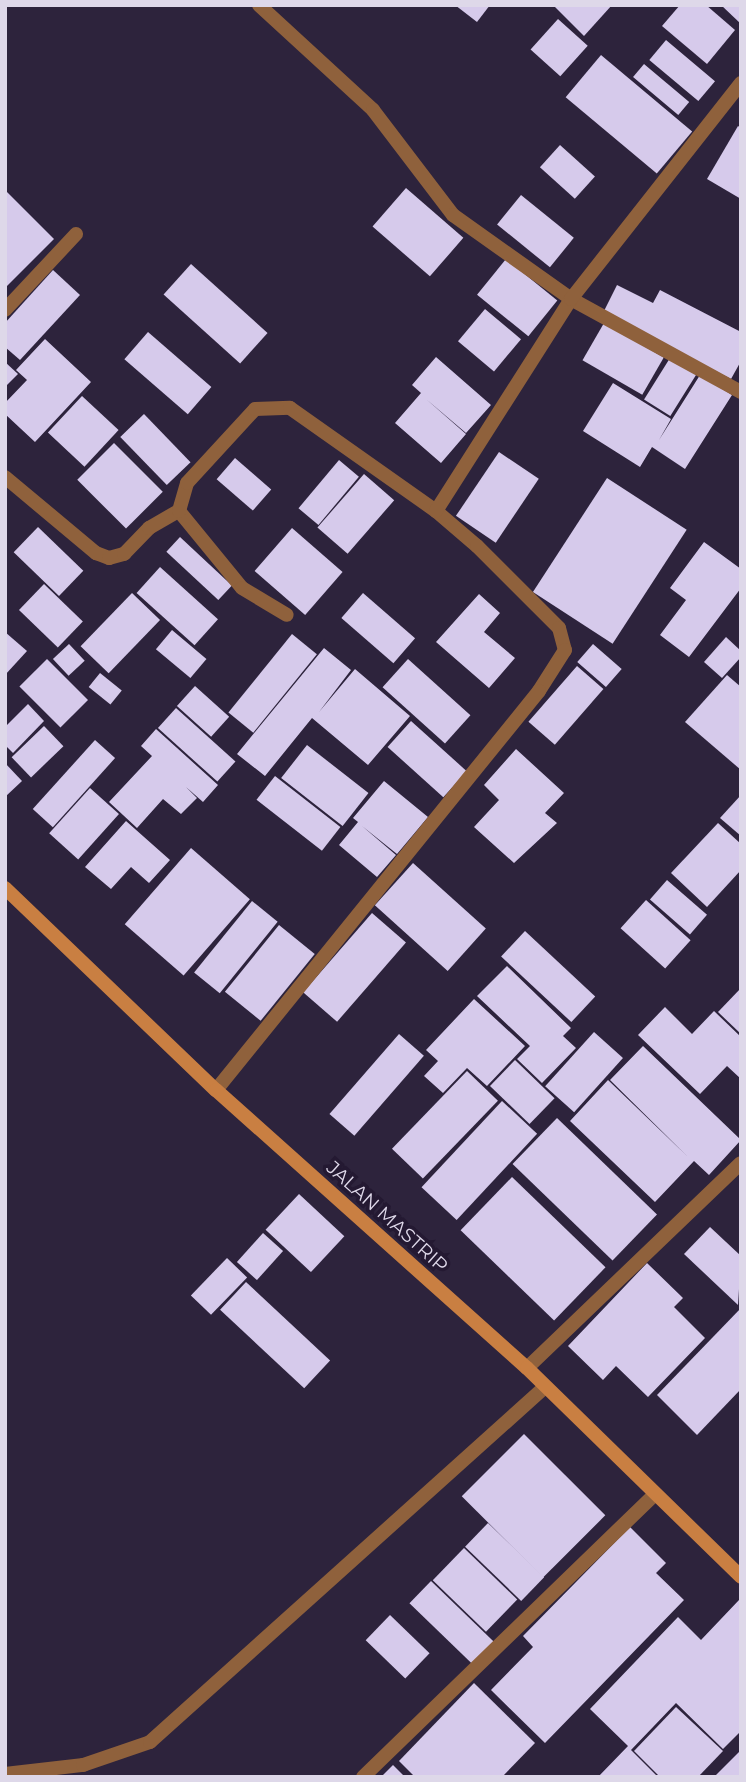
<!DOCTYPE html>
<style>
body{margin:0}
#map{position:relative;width:746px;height:1782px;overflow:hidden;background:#2d233c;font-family:Montserrat,sans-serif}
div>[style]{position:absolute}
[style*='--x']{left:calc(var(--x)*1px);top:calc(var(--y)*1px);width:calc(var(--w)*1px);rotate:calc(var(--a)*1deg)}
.building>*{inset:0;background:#d6caeb;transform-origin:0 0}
.street>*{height:14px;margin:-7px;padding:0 7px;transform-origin:7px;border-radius:7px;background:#8f613c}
.secondary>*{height:14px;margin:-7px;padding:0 7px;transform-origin:7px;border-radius:7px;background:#c97f42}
span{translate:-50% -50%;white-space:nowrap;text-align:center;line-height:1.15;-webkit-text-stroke:7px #241932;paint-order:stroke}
.street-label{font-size:19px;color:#ded8e9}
.frame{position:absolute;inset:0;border:7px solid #ded8e9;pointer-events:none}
</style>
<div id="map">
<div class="building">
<i style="clip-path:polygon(455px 5px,490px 5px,477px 22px)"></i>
<i style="clip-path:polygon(553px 5px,612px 5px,584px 36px)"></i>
<i style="clip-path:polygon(680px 5px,706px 5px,735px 30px,707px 64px,662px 26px)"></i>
<i style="clip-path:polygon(721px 5px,741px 5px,741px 24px)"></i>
<i style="left:558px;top:19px;width:40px;height:41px;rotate:42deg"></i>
<i style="left:666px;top:40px;width:64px;height:26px;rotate:40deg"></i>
<i style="left:601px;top:55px;width:119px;height:55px;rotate:40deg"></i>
<i style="left:644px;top:64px;width:59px;height:17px;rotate:40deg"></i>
<i style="clip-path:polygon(738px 126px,741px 128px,741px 199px,707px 179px)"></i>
<i style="left:560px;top:145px;width:47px;height:30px;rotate:42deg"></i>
<i style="left:406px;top:188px;width:76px;height:51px;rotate:41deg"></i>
<i style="clip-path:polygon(5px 190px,54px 239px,5px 288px)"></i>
<i style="left:521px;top:195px;width:68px;height:38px;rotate:39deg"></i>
<i style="left:506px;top:259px;width:66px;height:46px;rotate:39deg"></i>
<i style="left:191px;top:264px;width:103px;height:41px;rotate:42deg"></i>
<i style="clip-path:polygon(53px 270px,80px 295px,20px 360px,5px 347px,5px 323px)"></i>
<i style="clip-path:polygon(617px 285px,653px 303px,660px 290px,741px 332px,741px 361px,731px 379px,603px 313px)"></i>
<i style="left:485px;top:309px;width:47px;height:42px;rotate:40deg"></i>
<i style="left:604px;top:323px;width:69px;height:43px;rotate:30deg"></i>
<i style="left:148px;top:332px;width:84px;height:36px;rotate:41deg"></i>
<i style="clip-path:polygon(45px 339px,91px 382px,35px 442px,5px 414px,5px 403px,27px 380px,16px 370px)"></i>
<i style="clip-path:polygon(436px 357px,491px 405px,466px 433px,426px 399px,466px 434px,441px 463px,395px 423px,421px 393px,412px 385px)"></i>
<i style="left:670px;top:358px;width:31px;height:49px;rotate:32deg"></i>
<i style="clip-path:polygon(5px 362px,18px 374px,5px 387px)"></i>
<i style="clip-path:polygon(700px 375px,732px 395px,685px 469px,652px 447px,640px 467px,583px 431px,613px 383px,671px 419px,659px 440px)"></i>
<i style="left:82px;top:396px;width:50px;height:50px;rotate:43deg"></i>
<i style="left:144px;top:414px;width:67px;height:33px;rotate:46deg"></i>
<i style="left:114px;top:443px;width:69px;height:52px;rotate:45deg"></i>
<i style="left:499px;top:452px;width:48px;height:77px;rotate:34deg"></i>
<i style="left:235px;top:458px;width:48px;height:28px;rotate:41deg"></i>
<i style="left:339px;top:460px;width:26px;height:63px;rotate:40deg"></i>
<i style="left:364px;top:474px;width:40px;height:71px;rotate:41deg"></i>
<i style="left:607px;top:478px;width:95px;height:136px;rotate:33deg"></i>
<i style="left:38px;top:527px;width:63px;height:35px;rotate:44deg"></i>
<i style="left:292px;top:528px;width:67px;height:57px;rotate:41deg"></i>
<i style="left:180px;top:537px;width:71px;height:20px;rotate:43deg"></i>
<i style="clip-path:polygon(704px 542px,741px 569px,741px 588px,689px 657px,660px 635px,686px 600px,670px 588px)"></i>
<i style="left:160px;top:567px;width:78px;height:35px;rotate:42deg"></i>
<i style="left:44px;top:584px;width:54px;height:36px;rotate:44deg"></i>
<i style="left:132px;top:593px;width:39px;height:74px;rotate:44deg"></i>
<i style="left:363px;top:593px;width:69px;height:33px;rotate:41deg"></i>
<i style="clip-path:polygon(479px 594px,500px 613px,484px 632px,515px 658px,489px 688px,436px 642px)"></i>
<i style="left:172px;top:630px;width:45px;height:25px;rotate:40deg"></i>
<i style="clip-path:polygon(5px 632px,27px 651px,5px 675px)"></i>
<i style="left:292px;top:634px;width:32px;height:101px;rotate:39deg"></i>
<i style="clip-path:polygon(726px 637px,741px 651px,741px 657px,722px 678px,704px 662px)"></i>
<i style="left:69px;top:644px;width:23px;height:22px;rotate:47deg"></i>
<i style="left:593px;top:644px;width:38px;height:24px;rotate:41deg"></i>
<i style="clip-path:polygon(324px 648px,351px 670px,319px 712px,355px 669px,410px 716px,368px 765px,312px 718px,265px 776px,237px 754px)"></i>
<i style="left:47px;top:659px;width:58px;height:39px;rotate:45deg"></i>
<i style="left:408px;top:659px;width:84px;height:38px;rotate:42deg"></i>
<i style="left:577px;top:666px;width:35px;height:74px;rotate:41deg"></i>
<i style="left:100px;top:673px;width:28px;height:18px;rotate:39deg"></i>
<i style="clip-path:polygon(727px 675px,741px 687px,741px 770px,685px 722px)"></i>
<i style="left:195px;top:686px;width:46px;height:27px;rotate:42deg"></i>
<i style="clip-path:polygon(28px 704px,44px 721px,13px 753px,5px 745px,5px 727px)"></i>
<i style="left:176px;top:708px;width:80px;height:27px;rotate:42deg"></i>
<i style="left:411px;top:721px;width:75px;height:35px;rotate:42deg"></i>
<i style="left:44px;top:726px;width:28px;height:45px;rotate:46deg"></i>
<i style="clip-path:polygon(156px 729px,218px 785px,203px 802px,186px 787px,197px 798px,181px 814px,163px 799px,137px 828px,109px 802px,152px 756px,141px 746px)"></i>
<i style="left:95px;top:740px;width:27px;height:93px;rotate:42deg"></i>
<i style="left:307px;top:745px;width:78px;height:42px;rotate:38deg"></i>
<i style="clip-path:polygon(516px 749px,564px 793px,545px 813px,557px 823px,514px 863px,474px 827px,499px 800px,484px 785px)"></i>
<i style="clip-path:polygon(5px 763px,22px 781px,5px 797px)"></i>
<i style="left:275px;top:776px;width:83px;height:30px;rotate:38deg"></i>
<i style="clip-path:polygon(384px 781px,428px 817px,397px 854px,362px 826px,396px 855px,377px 877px,339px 845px,358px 822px,353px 818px)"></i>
<i style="left:90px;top:788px;width:39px;height:61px;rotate:42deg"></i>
<i style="clip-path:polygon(741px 795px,741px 836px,720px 818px)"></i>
<i style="clip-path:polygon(126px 821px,170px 860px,149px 883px,131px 867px,111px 889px,85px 867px)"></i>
<i style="clip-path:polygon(718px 823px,741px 844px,741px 870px,707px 907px,671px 873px)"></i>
<i style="left:191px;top:848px;width:78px;height:101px;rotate:41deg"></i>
<i style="left:413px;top:863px;width:98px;height:57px;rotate:42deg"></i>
<i style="left:667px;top:880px;width:53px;height:26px;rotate:41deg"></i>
<i style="left:646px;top:900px;width:60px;height:38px;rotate:42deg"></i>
<i style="left:252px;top:901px;width:33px;height:92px;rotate:39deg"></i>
<i style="left:372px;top:913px;width:45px;height:105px;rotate:41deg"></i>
<i style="left:279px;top:925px;width:46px;height:86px;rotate:39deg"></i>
<i style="left:525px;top:931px;width:96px;height:35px;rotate:43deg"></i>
<i style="clip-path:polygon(507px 966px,571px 1028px,563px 1036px,576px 1048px,542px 1083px,517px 1059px,530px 1046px,477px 996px)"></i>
<i style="clip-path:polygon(741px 988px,741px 1034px,718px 1012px)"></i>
<i style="clip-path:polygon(474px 999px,525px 1046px,487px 1086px,467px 1068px,443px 1093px,424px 1076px,438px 1061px,426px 1050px)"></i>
<i style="clip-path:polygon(665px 1007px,692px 1034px,714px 1011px,741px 1037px,741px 1079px,727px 1066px,700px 1094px,638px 1035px)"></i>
<i style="left:594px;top:1032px;width:39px;height:73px;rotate:42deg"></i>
<i style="left:399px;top:1034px;width:33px;height:106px;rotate:41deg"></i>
<i style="clip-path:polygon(643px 1046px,741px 1140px,709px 1175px,694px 1161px,655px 1202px,570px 1121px,608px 1080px,688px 1157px,610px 1080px)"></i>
<i style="left:515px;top:1060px;width:55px;height:36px;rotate:44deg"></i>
<i style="left:467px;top:1071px;width:43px;height:108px;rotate:44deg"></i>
<i style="left:502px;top:1101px;width:48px;height:118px;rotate:43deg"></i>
<i style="left:557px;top:1118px;width:139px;height:64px;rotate:44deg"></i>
<i style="left:512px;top:1177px;width:130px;height:74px;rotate:44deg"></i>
<i style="left:299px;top:1194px;width:62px;height:49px;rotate:43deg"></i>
<i style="clip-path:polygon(710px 1227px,741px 1256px,738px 1305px,684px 1254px)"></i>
<i style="left:263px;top:1233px;width:27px;height:39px;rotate:42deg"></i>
<i style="left:227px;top:1258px;width:28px;height:52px;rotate:44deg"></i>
<i style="clip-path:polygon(647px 1263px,683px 1298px,674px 1307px,705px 1338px,648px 1397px,616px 1366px,603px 1380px,568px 1346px)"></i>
<i style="left:246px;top:1282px;width:115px;height:38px;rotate:43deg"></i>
<i style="clip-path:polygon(741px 1308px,741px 1389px,697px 1435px,657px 1395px)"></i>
<i style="left:524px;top:1434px;width:115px;height:88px;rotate:45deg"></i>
<i style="left:488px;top:1523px;width:78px;height:33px;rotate:44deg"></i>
<i style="clip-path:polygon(630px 1527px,666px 1563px,656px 1573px,684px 1600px,545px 1743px,491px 1690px,533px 1647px,523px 1636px)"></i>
<i style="left:464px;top:1548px;width:74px;height:45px;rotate:44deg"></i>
<i style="left:431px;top:1581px;width:91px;height:31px;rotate:44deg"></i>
<i style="clip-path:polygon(739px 1600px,741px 1731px,723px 1749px,676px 1703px,631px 1750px,658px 1777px,598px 1777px,628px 1746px,590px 1709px,678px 1617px,701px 1640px)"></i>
<i style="left:390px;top:1615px;width:55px;height:35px;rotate:44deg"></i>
<i style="clip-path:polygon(474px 1683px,535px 1743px,502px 1777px,415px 1777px,399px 1761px)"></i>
<i style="clip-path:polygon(676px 1707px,723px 1751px,698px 1777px,660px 1777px,634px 1751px)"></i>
<i style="clip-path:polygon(741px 1750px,741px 1777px,714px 1777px)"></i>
<i style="clip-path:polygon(393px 1765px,405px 1777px,381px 1777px)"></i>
</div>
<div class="street">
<i style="--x:259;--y:5;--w:155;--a:42.6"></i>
<i style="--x:373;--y:110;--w:132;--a:52.7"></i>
<i style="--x:453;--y:215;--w:145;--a:35.4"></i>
<i style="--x:571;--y:299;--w:194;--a:28.7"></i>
<i style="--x:5;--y:310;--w:104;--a:-46.9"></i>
<i style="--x:5;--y:477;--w:119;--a:39.9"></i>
<i style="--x:96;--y:553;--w:14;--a:21"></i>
<i style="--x:109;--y:558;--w:16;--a:-15"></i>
<i style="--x:124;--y:554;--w:36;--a:-46"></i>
<i style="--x:149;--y:528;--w:34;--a:-30"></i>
<i style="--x:179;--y:511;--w:99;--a:50.7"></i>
<i style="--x:242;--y:588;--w:52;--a:31"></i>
<i style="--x:179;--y:511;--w:29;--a:-74"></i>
<i style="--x:187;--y:483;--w:100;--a:-47.4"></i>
<i style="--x:255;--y:409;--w:35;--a:-2"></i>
<i style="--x:290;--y:408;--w:179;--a:35.2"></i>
<i style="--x:436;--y:511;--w:54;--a:40.5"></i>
<i style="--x:477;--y:546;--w:116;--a:45"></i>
<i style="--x:559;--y:628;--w:23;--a:75"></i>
<i style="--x:565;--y:650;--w:49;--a:122.4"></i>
<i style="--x:539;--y:691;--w:513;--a:128.99"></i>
<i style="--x:436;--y:511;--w:251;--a:-57.5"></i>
<i style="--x:571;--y:299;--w:275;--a:-51.8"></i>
<i style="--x:527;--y:1368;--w:296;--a:-43.8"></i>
<i style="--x:5;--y:1774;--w:79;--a:-6.6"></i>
<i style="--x:83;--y:1765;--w:71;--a:-18.9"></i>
<i style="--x:150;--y:1742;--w:531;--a:-41.95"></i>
<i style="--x:363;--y:1777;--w:405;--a:-44.1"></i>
</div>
<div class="secondary">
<i style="--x:5;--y:888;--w:292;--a:43.8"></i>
<i style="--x:216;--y:1090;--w:417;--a:41.8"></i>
<i style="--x:527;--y:1368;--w:299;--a:44.3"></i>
</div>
<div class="street-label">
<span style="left:387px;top:1217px;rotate:42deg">JALAN MASTRIP</span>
</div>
<div class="frame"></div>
</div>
